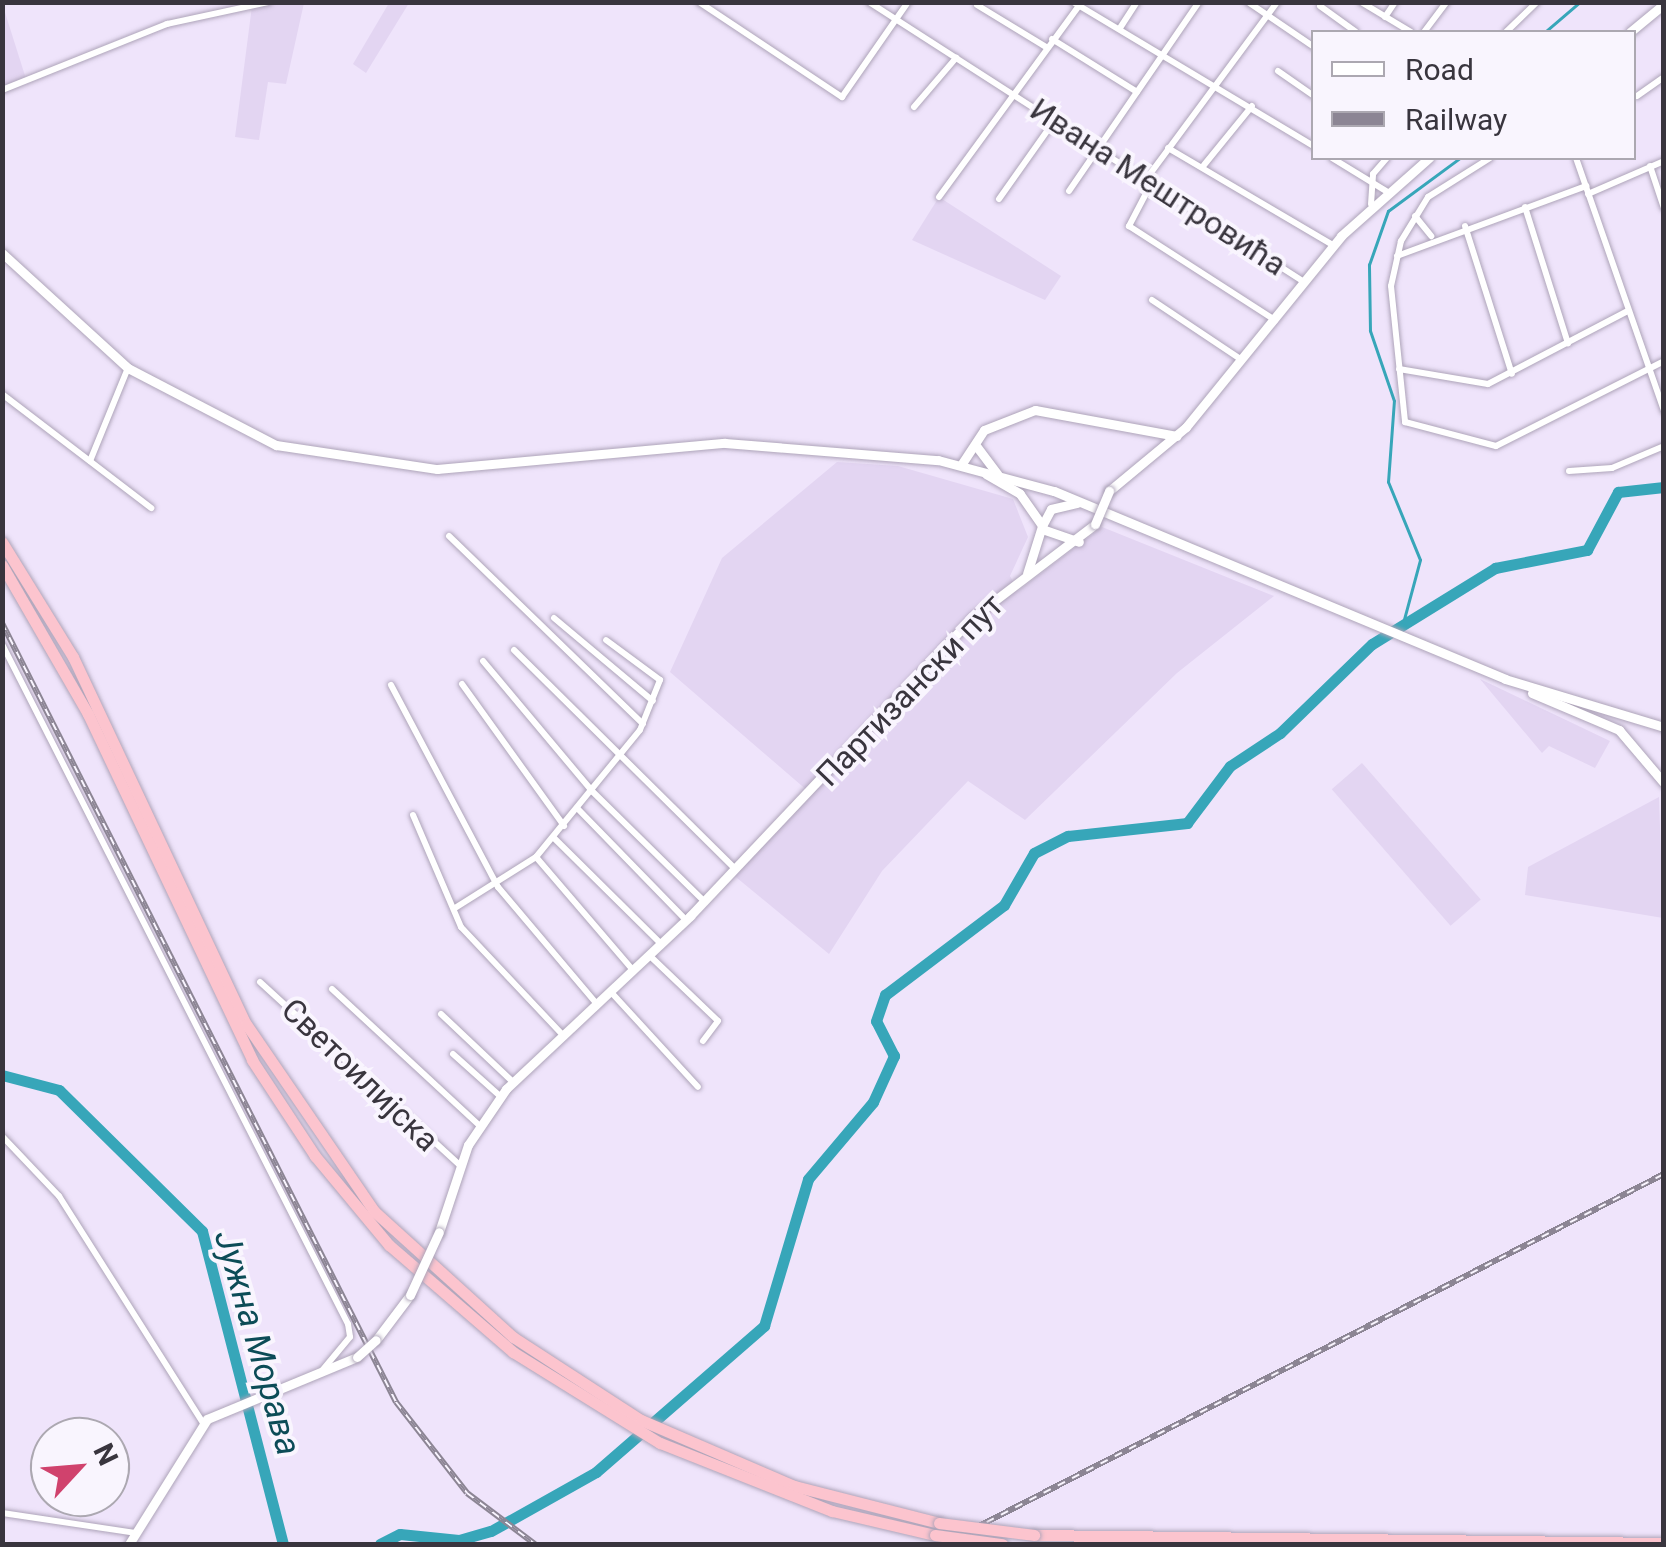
<!DOCTYPE html>
<meta charset="utf-8">
<style>
body{margin:0}
#map{position:relative;width:1666px;height:1547px;overflow:hidden;background:#efe4fb;font-family:Roboto,sans-serif}
div>[style]{position:absolute}
[style*='--x']{left:calc(var(--x)*1px);top:calc(var(--y)*1px);width:calc(var(--w)*1px);rotate:calc(var(--a)*1deg)}
.built>*{inset:0;background:#e3d5f2;transform-origin:0 0}
.stream>*{height:2.5px;margin:-1.25px;padding:0 1.25px;transform-origin:1.25px;border-radius:1.25px;background:#37a6b9}
.river>*{height:11px;margin:-5.5px;padding:0 5.5px;transform-origin:5.5px;border-radius:5.5px;background:#37a6b9}
.roads{filter:drop-shadow(0 0 2px #aea4b9) drop-shadow(0 0 2px #aea4b9)}
.street>*{height:6px;margin:-3px;padding:0 3px;transform-origin:3px;border-radius:3px;background:#fff}
.secondary>*{height:9px;margin:-4.5px;padding:0 4.5px;transform-origin:4.5px;border-radius:4.5px;background:#fff}
.highway>*{height:11px;margin:-5.5px;padding:0 5.5px;transform-origin:5.5px;border-radius:5.5px;background:#fcc4ce}
.rail>*{height:6px;margin-top:-3px;transform-origin:0;background:repeating-linear-gradient(90deg,#f9f5fe 0 8px,#8c8594 0 16px);box-sizing:border-box;border-block:2px solid #8c8594}
.bridges{filter:drop-shadow(0 0 2px #aea4b9) drop-shadow(0 0 2px #aea4b9)}
.secondary-bridge>*{height:9px;margin:-4.5px;padding:0 4.5px;transform-origin:4.5px;border-radius:4.5px;background:#fff}
.highway-bridge>*{height:11px;margin:-5.5px;padding:0 5.5px;transform-origin:5.5px;border-radius:5.5px;background:#fcc4ce}
span{translate:-50% -50%;white-space:nowrap;text-align:center;line-height:1.15;-webkit-text-stroke:8px #f9f5fe;paint-order:stroke}
.street-label{font-size:32px;color:#39353e}
.water-label{font-size:35px;color:#0c4c57;font-style:italic}
.frame{position:absolute;inset:0;border:5px solid #39353e;pointer-events:none}
.legend{position:absolute;left:1311px;top:30px;width:325px;height:130px;box-sizing:border-box;background:#f9f5fe;border:2px solid #aca8b1;margin:0;padding:12px 18px;list-style:none;font-size:30px;color:#39353e}
.legend li{display:flex;align-items:center;gap:20px;height:50px}
.legend b{width:50px;border:2px solid #aca8b1}
.north{position:absolute;left:30px;top:1417px;width:100px;height:100px;box-sizing:border-box;background:#f9f5fe;border:2px solid #aca8b1;border-radius:50%;rotate:64deg;font-size:28px;font-weight:700;line-height:40px;text-align:center;color:#39353e}
.north::after{content:'';display:block;margin:auto;width:35px;height:45px;background:#d0426d;clip-path:polygon(50% 0,100% 100%,50% 72%,0 100%)}
</style>
<div id="map">
<div class="built">
<i style="clip-path:polygon(2px 3px,27px 82px,6px 89px,2px 77px)"></i>
<i style="clip-path:polygon(304px 3px,286px 84px,268px 82px,259px 140px,235px 137px,252px 6px)"></i>
<i style="clip-path:polygon(389px 3px,409px 3px,366px 73px,353px 64px)"></i>
<i style="clip-path:polygon(939px 197px,1061px 276px,1045px 300px,912px 240px)"></i>
<i style="clip-path:polygon(837px 462px,898px 466px,1013px 499px,1028px 537px,1010px 576px,1018px 591px,1102px 527px,1274px 596px,1177px 673px,1025px 820px,968px 781px,882px 871px,829px 954px,731px 873px,809px 792px,670px 672px,722px 558px)"></i>
<i style="clip-path:polygon(1480px 679px,1610px 741px,1595px 768px,1549px 746px,1542px 753px)"></i>
<i style="left:1362px;top:763px;width:181px;height:40px;rotate:49deg"></i>
<i style="clip-path:polygon(1659px 797px,1663px 918px,1525px 895px,1528px 867px)"></i>
</div>
<div class="stream">
<i style="--x:1545;--y:32;--w:46;--a:-40.6"></i>
<i style="--x:1403;--y:623;--w:65;--a:-74.9"></i>
<i style="--x:1420;--y:560;--w:84;--a:-112.3"></i>
<i style="--x:1388;--y:482;--w:81;--a:-85.8"></i>
<i style="--x:1394;--y:401;--w:74;--a:-108.9"></i>
<i style="--x:1370;--y:331;--w:66;--a:-90.9"></i>
<i style="--x:1369;--y:265;--w:57;--a:-70.6"></i>
<i style="--x:1388;--y:211;--w:89;--a:-36.4"></i>
</div>
<div class="river">
<i style="--x:2;--y:1075;--w:59;--a:14.7"></i>
<i style="--x:59;--y:1090;--w:201;--a:44.6"></i>
<i style="--x:202;--y:1231;--w:323;--a:75.5"></i>
<i style="--x:380;--y:1544;--w:22;--a:-27"></i>
<i style="--x:400;--y:1534;--w:59;--a:5.8"></i>
<i style="--x:459;--y:1540;--w:33;--a:-16"></i>
<i style="--x:491;--y:1531;--w:120;--a:-29.3"></i>
<i style="--x:596;--y:1472;--w:223;--a:-41"></i>
<i style="--x:764;--y:1326;--w:153;--a:-73.3"></i>
<i style="--x:808;--y:1179;--w:101;--a:-49.8"></i>
<i style="--x:873;--y:1102;--w:51;--a:-65.5"></i>
<i style="--x:894;--y:1056;--w:39;--a:-117"></i>
<i style="--x:876;--y:1021;--w:28;--a:-71"></i>
<i style="--x:885;--y:995;--w:149;--a:-37.1"></i>
<i style="--x:1004;--y:905;--w:60;--a:-60"></i>
<i style="--x:1034;--y:853;--w:38;--a:-27"></i>
<i style="--x:1068;--y:836;--w:120;--a:-6.2"></i>
<i style="--x:1187;--y:823;--w:71;--a:-53"></i>
<i style="--x:1230;--y:766;--w:60;--a:-33.4"></i>
<i style="--x:1280;--y:733;--w:128;--a:-44.1"></i>
<i style="--x:1372;--y:644;--w:145;--a:-31.7"></i>
<i style="--x:1495;--y:568;--w:94;--a:-11.1"></i>
<i style="--x:1587;--y:550;--w:66;--a:-61.9"></i>
<i style="--x:1618;--y:492;--w:46;--a:-6.2"></i>
</div>
<div class="roads">
<div class="street">
<i style="--x:699;--y:2;--w:172;--a:33.6"></i>
<i style="--x:842;--y:97;--w:116;--a:-55.2"></i>
<i style="--x:869;--y:2;--w:517;--a:32.77"></i>
<i style="--x:1073;--y:2;--w:281;--a:30.9"></i>
<i style="--x:1248;--y:2;--w:80;--a:34.3"></i>
<i style="--x:1361;--y:2;--w:58;--a:31"></i>
<i style="--x:977;--y:5;--w:81;--a:31.3"></i>
<i style="--x:1320;--y:6;--w:44;--a:35.8"></i>
<i style="--x:1385;--y:17;--w:18;--a:-56"></i>
<i style="--x:1120;--y:28;--w:31;--a:-57"></i>
<i style="--x:1424;--y:32;--w:38;--a:-53"></i>
<i style="--x:1506;--y:32;--w:43;--a:-44.1"></i>
<i style="--x:1052;--y:39;--w:100;--a:31.9"></i>
<i style="--x:1278;--y:71;--w:44;--a:34.8"></i>
<i style="--x:2;--y:90;--w:178;--a:-21.8"></i>
<i style="--x:167;--y:24;--w:104;--a:-12.2"></i>
<i style="--x:1637;--y:96;--w:33;--a:-35"></i>
<i style="--x:914;--y:107;--w:65;--a:-49.4"></i>
<i style="--x:1168;--y:148;--w:191;--a:30.5"></i>
<i style="--x:1332;--y:158;--w:63;--a:31.4"></i>
<i style="--x:1490;--y:158;--w:73;--a:147.8"></i>
<i style="--x:1428;--y:197;--w:52;--a:121.5"></i>
<i style="--x:1401;--y:241;--w:46;--a:102.5"></i>
<i style="--x:1391;--y:286;--w:137;--a:84.1"></i>
<i style="--x:1405;--y:422;--w:94;--a:14.8"></i>
<i style="--x:1496;--y:446;--w:188;--a:-26.8"></i>
<i style="--x:1576;--y:158;--w:268;--a:70.8"></i>
<i style="--x:1204;--y:165;--w:76;--a:-50.9"></i>
<i style="--x:1650;--y:166;--w:44;--a:71.6"></i>
<i style="--x:1147;--y:178;--w:219;--a:-53.5"></i>
<i style="--x:1152;--y:182;--w:50;--a:117.6"></i>
<i style="--x:1129;--y:226;--w:174;--a:32.8"></i>
<i style="--x:1069;--y:191;--w:229;--a:-55.5"></i>
<i style="--x:1588;--y:194;--w:83;--a:-23.5"></i>
<i style="--x:939;--y:197;--w:239;--a:-53.8"></i>
<i style="--x:999;--y:199;--w:97;--a:-54.7"></i>
<i style="--x:1371;--y:204;--w:30;--a:-86"></i>
<i style="--x:1373;--y:174;--w:21;--a:-49"></i>
<i style="--x:1525;--y:207;--w:143;--a:72.5"></i>
<i style="--x:1415;--y:216;--w:26;--a:51"></i>
<i style="--x:1465;--y:226;--w:155;--a:72.4"></i>
<i style="--x:1397;--y:256;--w:202;--a:-20.3"></i>
<i style="--x:1152;--y:300;--w:108;--a:33.7"></i>
<i style="--x:1399;--y:369;--w:90;--a:9.6"></i>
<i style="--x:1488;--y:384;--w:156;--a:-27.6"></i>
<i style="--x:2;--y:394;--w:188;--a:37.4"></i>
<i style="--x:90;--y:461;--w:100;--a:-67.8"></i>
<i style="--x:1569;--y:471;--w:43;--a:-4"></i>
<i style="--x:1612;--y:468;--w:56;--a:-22.9"></i>
<i style="--x:449;--y:536;--w:270;--a:44.1"></i>
<i style="--x:554;--y:618;--w:129;--a:40"></i>
<i style="--x:2;--y:644;--w:763;--a:63.03"></i>
<i style="--x:348;--y:1324;--w:13;--a:81"></i>
<i style="--x:350;--y:1337;--w:47;--a:129.8"></i>
<i style="--x:514;--y:650;--w:311;--a:44.7"></i>
<i style="--x:483;--y:661;--w:170;--a:50"></i>
<i style="--x:592;--y:791;--w:157;--a:44.5"></i>
<i style="--x:462;--y:684;--w:175;--a:54.3"></i>
<i style="--x:391;--y:685;--w:229;--a:62.1"></i>
<i style="--x:498;--y:887;--w:152;--a:49.8"></i>
<i style="--x:578;--y:809;--w:155;--a:45.8"></i>
<i style="--x:413;--y:815;--w:122;--a:66.8"></i>
<i style="--x:461;--y:927;--w:147;--a:46.7"></i>
<i style="--x:554;--y:838;--w:151;--a:44.7"></i>
<i style="--x:536;--y:857;--w:148;--a:49.4"></i>
<i style="--x:455;--y:908;--w:96;--a:-32.2"></i>
<i style="--x:536;--y:857;--w:164;--a:-50.7"></i>
<i style="--x:640;--y:730;--w:54;--a:-68.2"></i>
<i style="--x:660;--y:680;--w:67;--a:-143.5"></i>
<i style="--x:649;--y:955;--w:95;--a:43.7"></i>
<i style="--x:718;--y:1021;--w:25;--a:127"></i>
<i style="--x:260;--y:982;--w:273;--a:42.5"></i>
<i style="--x:332;--y:989;--w:200;--a:42.8"></i>
<i style="--x:610;--y:991;--w:130;--a:47.5"></i>
<i style="--x:441;--y:1014;--w:99;--a:43.4"></i>
<i style="--x:453;--y:1054;--w:63;--a:41.8"></i>
<i style="--x:2;--y:1136;--w:83;--a:46.5"></i>
<i style="--x:59;--y:1196;--w:269;--a:57.6"></i>
<i style="--x:2;--y:1513;--w:135;--a:8.5"></i>
</div>
<div class="secondary">
<i style="--x:1630;--y:32;--w:44;--a:-39.5"></i>
<i style="--x:2;--y:253;--w:171;--a:42.4"></i>
<i style="--x:128;--y:368;--w:167;--a:27.5"></i>
<i style="--x:276;--y:445;--w:163;--a:8.5"></i>
<i style="--x:437;--y:469;--w:289;--a:-5.2"></i>
<i style="--x:725;--y:443;--w:214;--a:4.6"></i>
<i style="--x:938;--y:460;--w:120;--a:15"></i>
<i style="--x:1054;--y:491;--w:489;--a:22.6"></i>
<i style="--x:1505;--y:679;--w:166;--a:16.8"></i>
<i style="--x:977;--y:447;--w:34;--a:53"></i>
<i style="--x:961;--y:465;--w:42;--a:-56.7"></i>
<i style="--x:984;--y:430;--w:55;--a:-21.4"></i>
<i style="--x:1035;--y:410;--w:144;--a:10.4"></i>
<i style="--x:986;--y:474;--w:39;--a:30"></i>
<i style="--x:1020;--y:494;--w:39;--a:55"></i>
<i style="--x:1042;--y:526;--w:50;--a:107.4"></i>
<i style="--x:1109;--y:491;--w:100;--a:-39.7"></i>
<i style="--x:1186;--y:427;--w:246;--a:-50.9"></i>
<i style="--x:1341;--y:236;--w:118;--a:-41.6"></i>
<i style="--x:1042;--y:526;--w:19;--a:-62"></i>
<i style="--x:1051;--y:509;--w:27;--a:-13"></i>
<i style="--x:1042;--y:529;--w:39;--a:19"></i>
<i style="--x:1532;--y:693;--w:95;--a:23"></i>
<i style="--x:1619;--y:730;--w:70;--a:49.7"></i>
<i style="--x:439;--y:1232;--w:92;--a:-71.6"></i>
<i style="--x:468;--y:1145;--w:68;--a:-55.8"></i>
<i style="--x:506;--y:1089;--w:253;--a:-43.2"></i>
<i style="--x:690;--y:916;--w:412;--a:-46.6"></i>
<i style="--x:973;--y:617;--w:153;--a:-37.3"></i>
<i style="--x:376;--y:1340;--w:56;--a:-52.9"></i>
<i style="--x:129;--y:1544;--w:147;--a:-58"></i>
<i style="--x:207;--y:1419;--w:162;--a:-22.5"></i>
</div>
<div class="highway">
<i style="--x:2;--y:542;--w:135;--a:58.3"></i>
<i style="--x:73;--y:657;--w:406;--a:64.8"></i>
<i style="--x:246;--y:1024;--w:227;--a:55.6"></i>
<i style="--x:374;--y:1211;--w:188;--a:42.2"></i>
<i style="--x:513;--y:1337;--w:153;--a:33"></i>
<i style="--x:641;--y:1420;--w:167;--a:23.3"></i>
<i style="--x:794;--y:1486;--w:150;--a:14.3"></i>
<i style="--x:2;--y:565;--w:172;--a:60"></i>
<i style="--x:88;--y:714;--w:383;--a:64.6"></i>
<i style="--x:252;--y:1060;--w:115;--a:56.7"></i>
<i style="--x:315;--y:1156;--w:116;--a:50.3"></i>
<i style="--x:389;--y:1245;--w:164;--a:40.8"></i>
<i style="--x:513;--y:1352;--w:173;--a:31.8"></i>
<i style="--x:660;--y:1443;--w:185;--a:21.6"></i>
<i style="--x:832;--y:1511;--w:106;--a:13.1"></i>
<i style="--x:1034;--y:1535;--w:630;--a:0.73"></i>
</div>
</div>
<div class="rail">
<i style="--x:2;--y:623;--w:873;--a:63.17"></i>
<i style="--x:396;--y:1402;--w:115;--a:52"></i>
<i style="--x:467;--y:1493;--w:85;--a:36.9"></i>
<i style="--x:944;--y:1544;--w:810;--a:-27.2"></i>
</div>
<div class="bridges">
<div class="secondary-bridge">
<i style="--x:1095;--y:524;--w:36;--a:-67"></i>
<i style="--x:410;--y:1295;--w:69;--a:-65.3"></i>
<i style="--x:357;--y:1357;--w:25;--a:-42"></i>
</div>
<div class="highway-bridge">
<i style="--x:939;--y:1523;--w:96;--a:7.2"></i>
<i style="--x:935;--y:1535;--w:68;--a:7.7"></i>
</div>
</div>
<div class="street-label">
<span style="left:1158px;top:187px;rotate:33deg">Ивана Мештровића</span>
<span style="left:910px;top:690px;rotate:-46deg">Партизански пут</span>
<span style="left:360px;top:1075px;rotate:44deg">Светоилијска</span>
</div>
<div class="water-label">
<span style="left:257px;top:1343px;rotate:74deg">Јужна Морава</span>
</div>
<div class="frame"></div>
<ul class="legend">
<li><b style="height:12px;background:#fff"></b>Road</li>
<li><b style="height:12px;background:#8c8594"></b>Railway</li>
</ul>
<div class="north">N</div>
</div>
